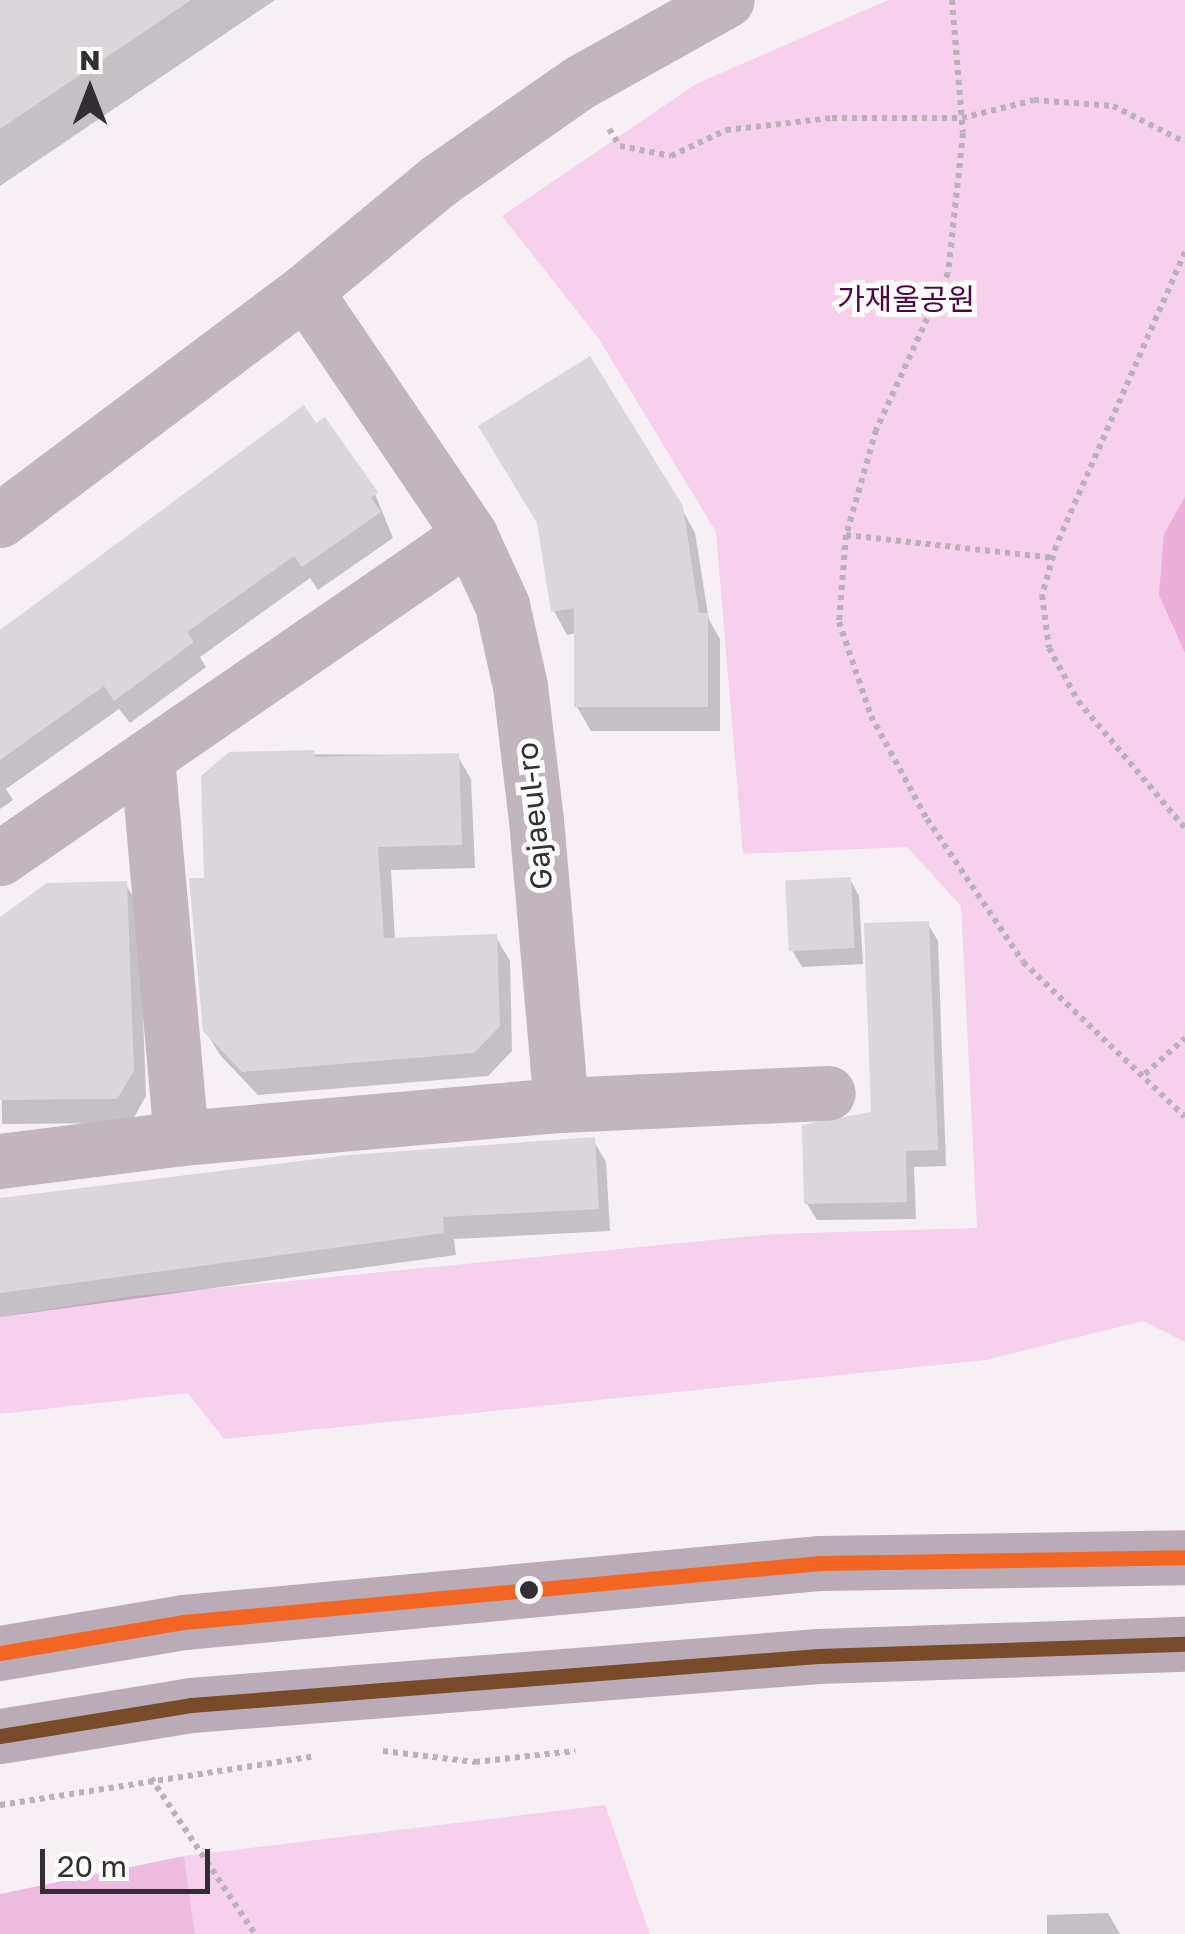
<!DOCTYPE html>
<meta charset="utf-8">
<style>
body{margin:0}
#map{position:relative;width:1185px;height:1934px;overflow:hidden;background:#f6f0f5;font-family:"Golos Text","Noto Sans KR",sans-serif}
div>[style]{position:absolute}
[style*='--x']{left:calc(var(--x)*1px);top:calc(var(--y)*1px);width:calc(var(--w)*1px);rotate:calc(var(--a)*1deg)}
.green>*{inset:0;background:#f7d0ec}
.forest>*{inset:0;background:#ecbbdf}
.water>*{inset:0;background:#ecaedb}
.shadow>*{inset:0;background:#0003}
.building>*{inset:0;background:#dbd6da;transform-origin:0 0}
.path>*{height:6px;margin-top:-3px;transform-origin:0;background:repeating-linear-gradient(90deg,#bbb2b9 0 5px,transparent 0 10px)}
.minor>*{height:55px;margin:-27.5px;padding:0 27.5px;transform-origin:27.5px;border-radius:27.5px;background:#c1b5be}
.major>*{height:55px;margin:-27.5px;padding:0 27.5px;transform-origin:27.5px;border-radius:27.5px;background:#baacb7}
.bus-1>*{height:15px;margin:-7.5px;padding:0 7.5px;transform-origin:7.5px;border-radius:7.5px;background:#f26522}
.bus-2>*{height:15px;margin:-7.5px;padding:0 7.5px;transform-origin:7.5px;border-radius:7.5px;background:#7a4b2a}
.dots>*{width:28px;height:28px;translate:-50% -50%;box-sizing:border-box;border:5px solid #fefefe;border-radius:50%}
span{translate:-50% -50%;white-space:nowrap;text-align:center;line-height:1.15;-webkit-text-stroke:10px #fefefe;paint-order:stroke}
.park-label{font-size:30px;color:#520344}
.street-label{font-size:30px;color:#332e32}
.north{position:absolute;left:40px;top:40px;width:100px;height:100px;-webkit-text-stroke:8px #fefefe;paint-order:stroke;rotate:0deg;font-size:28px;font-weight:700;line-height:40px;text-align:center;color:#332e32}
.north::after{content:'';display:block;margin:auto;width:35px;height:45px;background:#332e32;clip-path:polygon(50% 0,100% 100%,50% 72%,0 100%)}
.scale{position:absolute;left:40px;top:1849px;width:170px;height:45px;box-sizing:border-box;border:5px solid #332e32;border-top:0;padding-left:12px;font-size:30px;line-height:35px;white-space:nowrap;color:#332e32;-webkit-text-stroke:8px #fefefe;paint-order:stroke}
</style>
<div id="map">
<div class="green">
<i style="clip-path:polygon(888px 0,1185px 0,1185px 1342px,1143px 1321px,986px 1360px,224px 1439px,188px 1393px,0 1414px,0 1317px,134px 1296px,774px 1234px,977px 1228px,961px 906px,907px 847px,743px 854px,716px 532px,599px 339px,502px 216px,696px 84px)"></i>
<i style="clip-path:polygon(605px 1805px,650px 1934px,195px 1934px,184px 1856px)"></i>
</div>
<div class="forest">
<i style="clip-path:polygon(184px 1856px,195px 1934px,0 1934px,0 1894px)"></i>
</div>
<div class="water">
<i style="clip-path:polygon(1185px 497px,1185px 653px,1159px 595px,1164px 534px)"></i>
</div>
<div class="shadow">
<i style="clip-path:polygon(15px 0,275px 0,0 186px,0 10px)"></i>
<i style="clip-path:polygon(375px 494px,393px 538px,318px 590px,310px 578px,200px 657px,206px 667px,130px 723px,119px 709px,6px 789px,13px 800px,0 809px,0 632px)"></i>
<i style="clip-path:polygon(681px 507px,695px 533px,709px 620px,720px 639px,720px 731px,591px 731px,577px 707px,577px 633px,567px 635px,554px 611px,540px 524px)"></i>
<i style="clip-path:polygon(230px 754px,457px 755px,471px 779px,475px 868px,391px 870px,395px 940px,496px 937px,510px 961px,512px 1051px,488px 1076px,258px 1095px,220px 1055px,205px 1030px,207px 880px)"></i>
<i style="clip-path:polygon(850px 879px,859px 896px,863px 964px,802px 967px,792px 950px)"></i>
<i style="clip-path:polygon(125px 883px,139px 907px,146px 1096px,131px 1123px,2px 1124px,0 920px)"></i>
<i style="clip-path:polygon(928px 924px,938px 941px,946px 1166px,914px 1167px,916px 1219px,817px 1220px,807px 1204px,873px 1114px)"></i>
<i style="clip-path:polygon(593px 1140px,606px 1162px,610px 1231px,454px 1239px,456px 1255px,0 1317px,0 1202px)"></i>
<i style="clip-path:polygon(1108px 1913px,1120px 1934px,1047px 1934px,1047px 1915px)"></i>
</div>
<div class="building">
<i style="clip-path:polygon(0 0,191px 0,0 129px)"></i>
<i style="clip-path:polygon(590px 356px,683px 506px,699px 613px,708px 613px,708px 707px,574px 707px,574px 608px,551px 612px,537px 523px,478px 426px)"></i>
<i style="clip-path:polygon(304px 405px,316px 423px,325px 417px,378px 492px,371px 498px,381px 512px,302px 567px,294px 556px,187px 632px,194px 642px,114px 701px,104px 686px,0 760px,0 630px)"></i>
<i style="clip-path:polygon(314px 750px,315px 757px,459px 753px,462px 845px,378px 847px,384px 938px,497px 934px,500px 1026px,474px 1053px,242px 1072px,203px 1031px,189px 878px,204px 878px,201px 776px,229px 752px)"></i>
<i style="left:851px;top:877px;width:71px;height:66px;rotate:87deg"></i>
<i style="clip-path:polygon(127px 881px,134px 1071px,117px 1099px,0 1100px,0 917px,47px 883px)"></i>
<i style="clip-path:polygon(929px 921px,938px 1150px,906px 1151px,907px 1202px,804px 1204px,802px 1125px,871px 1112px,864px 923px)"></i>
<i style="clip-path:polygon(595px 1137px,599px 1209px,443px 1217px,444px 1233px,0 1293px,0 1198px,349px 1155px)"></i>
</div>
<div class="path">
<i style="--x:952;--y:0;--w:133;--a:85.3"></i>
<i style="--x:963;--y:133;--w:141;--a:96.1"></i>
<i style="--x:948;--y:273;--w:173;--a:114.6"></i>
<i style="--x:876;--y:430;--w:109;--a:105.9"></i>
<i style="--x:846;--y:535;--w:87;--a:94.6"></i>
<i style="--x:839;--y:622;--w:99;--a:71.2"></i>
<i style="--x:871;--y:716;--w:117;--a:61.5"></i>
<i style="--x:927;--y:819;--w:172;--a:56.1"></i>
<i style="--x:1023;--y:962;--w:224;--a:43.7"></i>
<i style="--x:609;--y:129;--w:20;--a:57"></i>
<i style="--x:620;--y:146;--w:52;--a:11.1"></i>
<i style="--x:671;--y:156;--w:61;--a:-25.3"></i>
<i style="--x:726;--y:130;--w:107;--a:-6.5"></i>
<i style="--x:832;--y:118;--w:130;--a:0"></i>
<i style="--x:962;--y:118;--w:74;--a:-14"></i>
<i style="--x:1034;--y:100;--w:79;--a:4.3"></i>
<i style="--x:1113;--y:106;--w:80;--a:26.6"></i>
<i style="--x:1185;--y:252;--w:321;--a:113.7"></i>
<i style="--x:1056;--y:546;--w:51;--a:105.9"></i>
<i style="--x:1042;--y:595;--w:53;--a:82.5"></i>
<i style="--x:1049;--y:648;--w:60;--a:61.3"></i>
<i style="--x:1078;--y:701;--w:166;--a:49.9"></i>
<i style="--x:846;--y:535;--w:208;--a:6.3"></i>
<i style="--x:1145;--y:1074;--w:54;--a:-42"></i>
<i style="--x:383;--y:1751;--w:93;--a:6.8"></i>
<i style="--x:475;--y:1762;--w:101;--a:-6.3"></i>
<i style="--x:151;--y:1778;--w:187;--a:56.3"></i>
<i style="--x:0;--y:1805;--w:315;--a:-8.8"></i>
</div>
<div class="minor">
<i style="--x:305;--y:291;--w:295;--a:55.9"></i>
<i style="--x:470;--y:535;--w:77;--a:65.4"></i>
<i style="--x:502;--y:605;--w:83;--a:77.5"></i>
<i style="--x:520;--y:686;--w:135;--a:83.2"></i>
<i style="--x:536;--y:820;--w:286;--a:85"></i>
<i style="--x:0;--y:520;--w:381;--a:-36.9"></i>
<i style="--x:305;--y:291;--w:173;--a:-39.6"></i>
<i style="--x:438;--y:181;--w:173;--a:-34.9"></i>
<i style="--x:580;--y:82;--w:168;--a:-29.2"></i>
<i style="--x:147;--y:757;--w:383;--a:84.9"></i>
<i style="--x:0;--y:858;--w:570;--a:-34.5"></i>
<i style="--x:0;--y:1161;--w:182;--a:-7.2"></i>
<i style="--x:181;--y:1138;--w:381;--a:-5"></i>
<i style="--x:561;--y:1105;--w:267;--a:-2.6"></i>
</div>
<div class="major">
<i style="--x:0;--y:1653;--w:187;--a:-9.6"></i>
<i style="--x:184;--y:1622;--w:639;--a:-5.3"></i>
<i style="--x:820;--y:1563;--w:365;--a:-0.9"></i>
<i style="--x:0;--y:1736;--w:193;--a:-9.2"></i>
<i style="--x:191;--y:1705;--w:629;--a:-4.47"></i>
<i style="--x:818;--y:1656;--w:367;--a:-1.9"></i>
</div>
<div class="bus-1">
<i style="--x:0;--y:1653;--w:187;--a:-9.6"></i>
<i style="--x:184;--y:1622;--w:639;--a:-5.3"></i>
<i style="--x:820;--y:1563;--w:365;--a:-0.9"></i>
</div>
<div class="bus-2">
<i style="--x:0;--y:1736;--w:193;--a:-9.2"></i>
<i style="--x:191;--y:1705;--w:629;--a:-4.47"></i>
<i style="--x:818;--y:1656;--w:367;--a:-1.9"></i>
</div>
<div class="dots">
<i style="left:529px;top:1590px;background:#332e32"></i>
</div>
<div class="park-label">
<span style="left:906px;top:299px">가재울공원</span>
</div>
<div class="street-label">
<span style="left:534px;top:816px;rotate:-96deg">Gajaeul-ro</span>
</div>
<div class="north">N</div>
<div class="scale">20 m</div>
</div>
